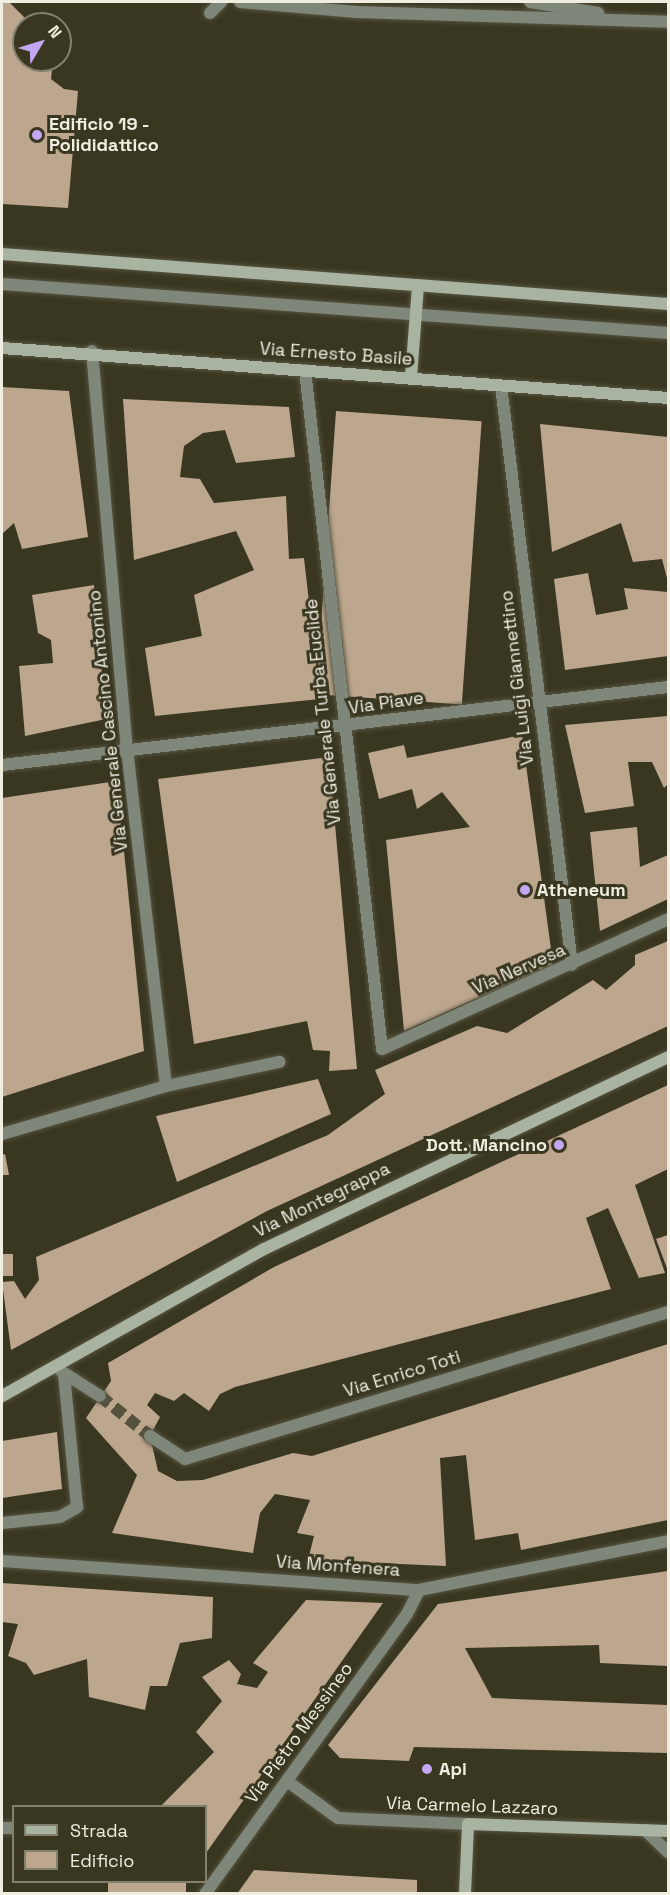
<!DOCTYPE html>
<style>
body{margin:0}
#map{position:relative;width:670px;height:1895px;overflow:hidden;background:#3a3721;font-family:"Space Grotesk",sans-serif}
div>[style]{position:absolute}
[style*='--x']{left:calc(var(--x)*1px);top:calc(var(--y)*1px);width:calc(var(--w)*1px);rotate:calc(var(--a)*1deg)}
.building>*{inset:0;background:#bca68e;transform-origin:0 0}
.street-tunnel>*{height:12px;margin-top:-6px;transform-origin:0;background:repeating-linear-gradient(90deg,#55523e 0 12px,transparent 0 18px)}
.roads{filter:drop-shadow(0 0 2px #575440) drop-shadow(0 0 2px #575440)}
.lane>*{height:12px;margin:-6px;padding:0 6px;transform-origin:6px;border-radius:6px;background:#7f877b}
.street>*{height:12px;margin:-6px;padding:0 6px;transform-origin:6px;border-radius:6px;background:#7f877b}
.secondary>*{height:12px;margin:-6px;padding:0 6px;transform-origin:6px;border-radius:6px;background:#a8b4a1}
.dots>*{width:16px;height:16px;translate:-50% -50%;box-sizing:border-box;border:3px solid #3a3721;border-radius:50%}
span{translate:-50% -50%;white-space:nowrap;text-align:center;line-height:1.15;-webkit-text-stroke:6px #3a3721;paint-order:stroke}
.poi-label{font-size:18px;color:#f0eee1;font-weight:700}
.left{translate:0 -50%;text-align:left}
.right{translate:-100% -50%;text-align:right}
.street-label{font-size:18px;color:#f0eee1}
.frame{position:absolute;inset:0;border:3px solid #f0eee1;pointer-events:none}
.legend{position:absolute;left:12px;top:1805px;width:195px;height:78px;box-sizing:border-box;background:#3a3721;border:2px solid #83806e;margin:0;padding:8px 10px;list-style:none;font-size:18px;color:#f0eee1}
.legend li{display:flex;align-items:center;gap:12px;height:30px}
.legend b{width:30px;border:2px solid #83806e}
.north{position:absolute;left:12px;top:12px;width:60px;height:60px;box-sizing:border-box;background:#3a3721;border:2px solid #83806e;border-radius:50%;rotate:52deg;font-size:16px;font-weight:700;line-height:24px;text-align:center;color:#f0eee1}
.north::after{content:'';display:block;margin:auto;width:21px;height:27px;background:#c3a7f2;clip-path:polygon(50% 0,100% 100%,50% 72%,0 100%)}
</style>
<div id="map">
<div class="building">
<i style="clip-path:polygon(2px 2px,9px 2px,31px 24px,24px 24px,24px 60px,53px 60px,51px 79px,64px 89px,78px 91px,68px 208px,2px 204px)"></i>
<i style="clip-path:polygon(2px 387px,69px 391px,88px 537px,22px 549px,14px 523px,2px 534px)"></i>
<i style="clip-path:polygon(123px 399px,289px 407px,295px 457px,236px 463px,225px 430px,203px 433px,184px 446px,180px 477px,200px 479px,214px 503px,286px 496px,289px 559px,304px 558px,320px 699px,155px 716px,145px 648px,202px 636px,194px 595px,254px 570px,236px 531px,134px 560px)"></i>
<i style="left:336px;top:411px;width:146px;height:284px;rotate:4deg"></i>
<i style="clip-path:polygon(540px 424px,668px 437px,668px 582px,662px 559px,633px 562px,621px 523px,552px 552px)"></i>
<i style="clip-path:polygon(588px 573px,596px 615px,628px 609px,624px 588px,668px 592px,668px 656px,565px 670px,554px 579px)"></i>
<i style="clip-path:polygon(94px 585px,106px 719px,25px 736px,19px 666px,53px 663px,51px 640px,38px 633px,32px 595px)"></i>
<i style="clip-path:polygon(668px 716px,668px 784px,664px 788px,652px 762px,628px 762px,634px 806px,585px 813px,565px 725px)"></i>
<i style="clip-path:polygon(522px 735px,553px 964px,404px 1031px,386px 840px,470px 827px,442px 792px,417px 809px,412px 789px,379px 799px,368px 753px,404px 745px,407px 758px)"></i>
<i style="clip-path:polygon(329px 757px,357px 1069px,329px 1071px,330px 1051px,313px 1050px,307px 1021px,194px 1044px,158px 779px)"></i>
<i style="clip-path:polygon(117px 781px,144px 1051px,2px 1097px,2px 798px)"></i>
<i style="clip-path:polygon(637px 827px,640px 867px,668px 855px,668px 899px,600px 931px,590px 832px)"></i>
<i style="clip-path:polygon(668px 941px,668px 1026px,267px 1211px,11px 1350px,2px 1282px,14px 1281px,25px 1299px,39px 1280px,36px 1257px,328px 1135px,385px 1094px,375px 1070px,477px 1026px,507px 1033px,593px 980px,606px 990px,635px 965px,635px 955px)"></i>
<i style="clip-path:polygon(318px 1079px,331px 1114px,177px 1182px,156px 1116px)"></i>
<i style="clip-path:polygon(668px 1085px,668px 1169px,635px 1185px,665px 1273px,639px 1278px,608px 1208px,586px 1218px,611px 1289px,235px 1387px,220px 1394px,209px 1411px,184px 1393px,174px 1401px,155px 1393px,147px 1405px,160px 1417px,150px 1436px,158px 1471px,177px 1481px,203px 1480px,293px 1453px,312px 1456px,668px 1344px,668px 1520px,521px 1550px,518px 1533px,475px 1540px,466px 1455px,440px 1458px,446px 1566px,308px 1560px,314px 1536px,297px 1533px,310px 1500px,275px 1494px,260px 1513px,253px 1553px,112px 1533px,137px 1475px,86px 1418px,111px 1381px,108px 1363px,274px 1267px)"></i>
<i style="clip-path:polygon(5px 1154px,9px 1175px,2px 1175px,2px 1155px)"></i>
<i style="clip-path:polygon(668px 1235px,668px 1271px,656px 1239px)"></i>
<i style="left:2px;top:1254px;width:11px;height:22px"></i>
<i style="clip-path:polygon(57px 1432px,62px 1489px,2px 1498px,2px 1441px)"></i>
<i style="clip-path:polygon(668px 1571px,668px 1666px,600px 1663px,599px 1645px,465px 1648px,492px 1698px,667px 1705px,667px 1753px,414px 1747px,409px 1761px,340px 1758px,328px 1745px,438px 1604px)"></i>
<i style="clip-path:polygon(2px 1583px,213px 1597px,212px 1638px,180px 1643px,167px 1686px,150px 1686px,145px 1710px,89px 1697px,87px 1659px,34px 1675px,26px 1663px,8px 1656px,18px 1624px,2px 1622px)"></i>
<i style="clip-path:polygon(306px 1600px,383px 1603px,206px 1853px,206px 1806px,161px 1806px,214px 1752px,196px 1732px,222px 1701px,202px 1677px,229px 1660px,241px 1674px,237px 1684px,257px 1688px,268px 1672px,253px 1663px)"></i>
<i style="clip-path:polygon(254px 1870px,417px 1880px,417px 1894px,237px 1894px)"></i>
<i style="left:108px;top:1882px;width:78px;height:12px"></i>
</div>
<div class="street-tunnel">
<i style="--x:100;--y:1396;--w:64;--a:38.7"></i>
</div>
<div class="roads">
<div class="lane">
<i style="--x:2;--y:284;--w:668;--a:4.21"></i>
</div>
<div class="street">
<i style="--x:240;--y:2;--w:117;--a:4.9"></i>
<i style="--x:357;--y:12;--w:311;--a:1.8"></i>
<i style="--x:530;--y:2;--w:69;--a:9.2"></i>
<i style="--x:210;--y:13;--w:16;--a:-45"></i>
<i style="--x:92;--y:351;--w:400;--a:85"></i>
<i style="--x:127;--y:749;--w:339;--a:83.4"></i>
<i style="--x:305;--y:370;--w:683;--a:83.53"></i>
<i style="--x:382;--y:1049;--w:314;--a:-24.4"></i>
<i style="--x:501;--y:386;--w:583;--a:83.01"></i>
<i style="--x:2;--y:765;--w:671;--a:-6.68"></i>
<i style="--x:2;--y:1134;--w:171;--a:-16.3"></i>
<i style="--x:166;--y:1086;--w:116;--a:-12"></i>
<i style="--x:61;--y:1371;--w:46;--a:32.7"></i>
<i style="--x:150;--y:1436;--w:42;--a:33.3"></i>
<i style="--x:185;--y:1459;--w:505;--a:-16.93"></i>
<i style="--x:2;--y:1523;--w:58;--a:-5.9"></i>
<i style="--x:60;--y:1517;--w:20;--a:-30"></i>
<i style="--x:77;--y:1507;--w:134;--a:-95.6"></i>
<i style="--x:2;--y:1561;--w:418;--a:4"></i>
<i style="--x:419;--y:1590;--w:254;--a:-11.1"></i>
<i style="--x:287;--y:1781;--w:63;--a:36"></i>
<i style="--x:338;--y:1818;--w:130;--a:2.6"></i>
<i style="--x:2;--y:1828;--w:12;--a:0"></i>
<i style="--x:645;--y:1830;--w:32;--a:44"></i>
<i style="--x:205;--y:1894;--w:345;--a:-54.2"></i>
<i style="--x:407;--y:1614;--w:27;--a:-63"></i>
</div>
<div class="secondary">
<i style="--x:2;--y:254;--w:668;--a:4.29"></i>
<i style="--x:2;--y:348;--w:668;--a:4.29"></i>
<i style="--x:411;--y:377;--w:92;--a:-85.6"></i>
<i style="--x:2;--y:1396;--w:300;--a:-29.3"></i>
<i style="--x:264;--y:1249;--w:447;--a:-25.4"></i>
<i style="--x:465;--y:1894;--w:70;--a:-87.5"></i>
<i style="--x:468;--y:1824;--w:200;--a:2"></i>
</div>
</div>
<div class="dots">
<i style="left:37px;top:135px;background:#c3a7f2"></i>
<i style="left:525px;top:890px;background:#c3a7f2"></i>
<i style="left:559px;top:1145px;background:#c3a7f2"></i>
<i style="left:427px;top:1769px;background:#c3a7f2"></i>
</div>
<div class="poi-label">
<span class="left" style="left:49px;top:135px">Edificio 19 -<br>Polididattico</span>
<span class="left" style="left:537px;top:890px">Atheneum</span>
<span class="right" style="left:547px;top:1145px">Dott. Mancino</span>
<span class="left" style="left:439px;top:1769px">Api</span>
</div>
<div class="street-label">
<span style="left:336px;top:354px;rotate:4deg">Via Ernesto Basile</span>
<span style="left:517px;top:678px;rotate:-97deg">Via Luigi Giannettino</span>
<span style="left:386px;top:703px;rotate:-8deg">Via Piave</span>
<span style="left:323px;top:712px;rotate:-96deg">Via Generale Turba Euclide</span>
<span style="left:108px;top:721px;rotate:-96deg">Via Generale Cascino Antonino</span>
<span style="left:519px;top:969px;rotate:-24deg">Via Nervesa</span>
<span style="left:322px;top:1200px;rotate:-26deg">Via Montegrappa</span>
<span style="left:402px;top:1374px;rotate:-17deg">Via Enrico Toti</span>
<span style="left:338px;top:1566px;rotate:4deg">Via Monfenera</span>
<span style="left:299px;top:1733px;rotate:-54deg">Via Pietro Messineo</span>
<span style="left:472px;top:1806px;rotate:2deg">Via Carmelo Lazzaro</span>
</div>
<div class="frame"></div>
<ul class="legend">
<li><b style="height:8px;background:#a8b4a1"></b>Strada</li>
<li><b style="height:16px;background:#bca68e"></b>Edificio</li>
</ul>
<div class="north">N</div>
</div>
